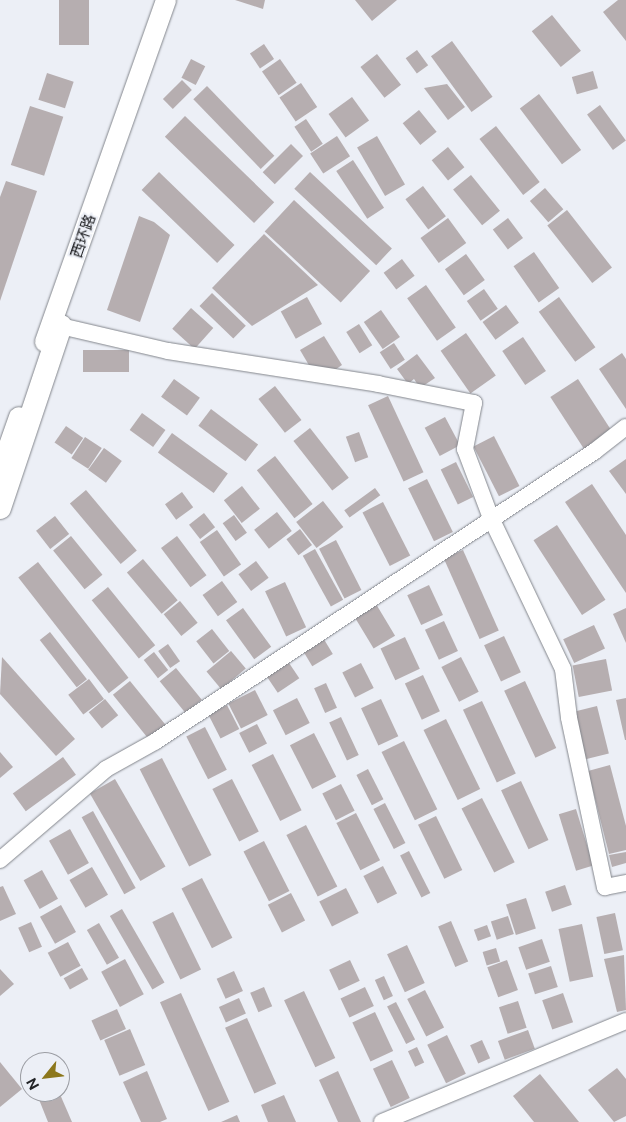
<!DOCTYPE html>
<meta charset="utf-8">
<style>
body{margin:0}
#map{position:relative;width:626px;height:1122px;overflow:hidden;background:#eceff6;font-family:"Public Sans","Noto Sans SC",sans-serif}
div>[style]{position:absolute}
[style*='--x']{left:calc(var(--x)*1px);top:calc(var(--y)*1px);width:calc(var(--w)*1px);rotate:calc(var(--a)*1deg)}
.building>*{inset:0;background:#b6aeb0;transform-origin:0 0}
.roads{filter:drop-shadow(0 0 1px #83868c) drop-shadow(0 0 1px #83868c)}
.minor>*{height:16px;margin:-8px;padding:0 8px;transform-origin:8px;border-radius:8px;background:#fff}
.tertiary>*{height:20px;margin:-10px;padding:0 10px;transform-origin:10px;border-radius:10px;background:#fff}
.secondary>*{height:22px;margin:-11px;padding:0 11px;transform-origin:11px;border-radius:11px;background:#fff}
span{translate:-50% -50%;white-space:nowrap;text-align:center;line-height:1.15;-webkit-text-stroke:4px #eceff6;paint-order:stroke}
.street-label{font-size:15px;color:#222326}
.north{position:absolute;left:20px;top:1052px;width:50px;height:50px;box-sizing:border-box;background:#eceff6;border:1px solid #9b9da3;border-radius:50%;rotate:241deg;font-size:14px;font-weight:700;line-height:20px;text-align:center;color:#222326}
.north::after{content:'';display:block;margin:auto;width:18px;height:22px;background:#8c771c;clip-path:polygon(50% 0,100% 100%,50% 72%,0 100%)}
</style>
<div id="map">
<div class="building">
<i style="left:59px;top:0;width:30px;height:45px"></i>
<i style="clip-path:polygon(235px 0,265px 0,263px 9px)"></i>
<i style="clip-path:polygon(355px 0,397px 0,372px 21px)"></i>
<i style="clip-path:polygon(618px 0,626px 0,626px 41px,603px 12px)"></i>
<i style="left:552px;top:15px;width:46px;height:26px;rotate:51deg"></i>
<i style="left:452px;top:41px;width:69px;height:26px;rotate:54deg"></i>
<i style="left:264px;top:44px;width:18px;height:17px;rotate:56deg"></i>
<i style="left:417px;top:50px;width:19px;height:14px;rotate:54deg"></i>
<i style="left:377px;top:54px;width:39px;height:21px;rotate:52deg"></i>
<i style="left:191px;top:59px;width:16px;height:21px;rotate:27deg"></i>
<i style="left:280px;top:59px;width:29px;height:22px;rotate:55deg"></i>
<i style="left:593px;top:71px;width:18px;height:22px;rotate:74deg"></i>
<i style="left:47px;top:73px;width:28px;height:28px;rotate:18deg"></i>
<i style="left:182px;top:80px;width:14px;height:27px;rotate:45deg"></i>
<i style="left:301px;top:83px;width:29px;height:26px;rotate:56deg"></i>
<i style="clip-path:polygon(447px 84px,465px 107px,448px 120px,424px 88px)"></i>
<i style="left:207px;top:86px;width:97px;height:19px;rotate:46deg"></i>
<i style="left:539px;top:94px;width:70px;height:24px;rotate:53deg"></i>
<i style="left:352px;top:97px;width:29px;height:29px;rotate:54deg"></i>
<i style="left:600px;top:105px;width:44px;height:16px;rotate:54deg"></i>
<i style="left:30px;top:106px;width:35px;height:62px;rotate:18deg"></i>
<i style="left:419px;top:110px;width:28px;height:21px;rotate:51deg"></i>
<i style="left:185px;top:116px;width:124px;height:29px;rotate:44deg"></i>
<i style="left:306px;top:119px;width:30px;height:14px;rotate:56deg"></i>
<i style="left:496px;top:126px;width:71px;height:21px;rotate:52deg"></i>
<i style="left:337px;top:136px;width:24px;height:32px;rotate:57deg"></i>
<i style="left:377px;top:136px;width:56px;height:23px;rotate:60deg"></i>
<i style="left:291px;top:144px;width:17px;height:40px;rotate:45deg"></i>
<i style="left:448px;top:147px;width:26px;height:21px;rotate:51deg"></i>
<i style="left:353px;top:160px;width:57px;height:20px;rotate:57deg"></i>
<i style="left:159px;top:172px;width:105px;height:25px;rotate:44deg"></i>
<i style="left:310px;top:172px;width:112px;height:23px;rotate:43deg"></i>
<i style="left:471px;top:175px;width:46px;height:23px;rotate:51deg"></i>
<i style="clip-path:polygon(6px 181px,37px 191px,0 301px,0 197px)"></i>
<i style="left:423px;top:186px;width:38px;height:22px;rotate:53deg"></i>
<i style="left:545px;top:188px;width:28px;height:20px;rotate:49deg"></i>
<i style="left:294px;top:200px;width:104px;height:43px;rotate:43deg"></i>
<i style="left:567px;top:210px;width:73px;height:25px;rotate:52deg"></i>
<i style="clip-path:polygon(139px 216px,154px 222px,170px 235px,140px 322px,107px 310px)"></i>
<i style="left:448px;top:218px;width:31px;height:34px;rotate:54deg"></i>
<i style="left:508px;top:218px;width:25px;height:19px;rotate:53deg"></i>
<i style="clip-path:polygon(264px 234px,318px 285px,252px 326px,212px 288px)"></i>
<i style="left:534px;top:252px;width:44px;height:25px;rotate:55deg"></i>
<i style="left:466px;top:254px;width:32px;height:26px;rotate:54deg"></i>
<i style="left:402px;top:259px;width:21px;height:23px;rotate:53deg"></i>
<i style="left:426px;top:285px;width:52px;height:23px;rotate:55deg"></i>
<i style="left:484px;top:289px;width:24px;height:21px;rotate:55deg"></i>
<i style="left:212px;top:293px;width:47px;height:18px;rotate:44deg"></i>
<i style="left:307px;top:297px;width:31px;height:30px;rotate:61deg"></i>
<i style="left:559px;top:297px;width:62px;height:25px;rotate:54deg"></i>
<i style="left:506px;top:305px;width:22px;height:29px;rotate:54deg"></i>
<i style="left:191px;top:308px;width:30px;height:28px;rotate:42deg"></i>
<i style="left:381px;top:310px;width:33px;height:21px;rotate:55deg"></i>
<i style="left:359px;top:324px;width:25px;height:15px;rotate:58deg"></i>
<i style="left:466px;top:333px;width:52px;height:31px;rotate:55deg"></i>
<i style="clip-path:polygon(324px 336px,342px 365px,332px 372px,310px 367px,300px 350px)"></i>
<i style="left:523px;top:337px;width:41px;height:25px;rotate:56deg"></i>
<i style="left:394px;top:343px;width:20px;height:17px;rotate:57deg"></i>
<i style="left:129px;top:350px;width:22px;height:46px;rotate:90deg"></i>
<i style="clip-path:polygon(622px 353px,626px 359px,626px 409px,599px 369px)"></i>
<i style="clip-path:polygon(417px 354px,435px 378px,420px 388px,414px 379px,408px 384px,397px 369px)"></i>
<i style="left:174px;top:379px;width:32px;height:22px;rotate:36deg"></i>
<i style="left:578px;top:379px;width:64px;height:33px;rotate:57deg"></i>
<i style="left:275px;top:386px;width:43px;height:21px;rotate:52deg"></i>
<i style="left:388px;top:396px;width:84px;height:22px;rotate:65deg"></i>
<i style="left:211px;top:409px;width:59px;height:21px;rotate:37deg"></i>
<i style="left:142px;top:413px;width:29px;height:21px;rotate:36deg"></i>
<i style="left:445px;top:417px;width:32px;height:23px;rotate:62deg"></i>
<i style="left:66px;top:426px;width:21px;height:20px;rotate:35deg"></i>
<i style="left:310px;top:428px;width:63px;height:21px;rotate:52deg"></i>
<i style="left:359px;top:432px;width:27px;height:14px;rotate:70deg"></i>
<i style="left:172px;top:433px;width:69px;height:24px;rotate:36deg"></i>
<i style="left:494px;top:436px;width:56px;height:23px;rotate:63deg"></i>
<i style="left:85px;top:437px;width:20px;height:25px;rotate:33deg"></i>
<i style="left:104px;top:448px;width:22px;height:27px;rotate:36deg"></i>
<i style="left:275px;top:456px;width:61px;height:23px;rotate:52deg"></i>
<i style="clip-path:polygon(626px 459px,626px 494px,609px 471px)"></i>
<i style="left:456px;top:462px;width:39px;height:17px;rotate:64deg"></i>
<i style="left:427px;top:479px;width:59px;height:21px;rotate:64deg"></i>
<i style="clip-path:polygon(592px 484px,626px 535px,626px 593px,565px 502px)"></i>
<i style="left:242px;top:486px;width:29px;height:23px;rotate:52deg"></i>
<i style="left:375px;top:488px;width:9px;height:38px;rotate:54deg"></i>
<i style="left:86px;top:490px;width:79px;height:21px;rotate:50deg"></i>
<i style="left:182px;top:492px;width:19px;height:21px;rotate:54deg"></i>
<i style="left:323px;top:501px;width:33px;height:34px;rotate:52deg"></i>
<i style="left:383px;top:502px;width:60px;height:23px;rotate:63deg"></i>
<i style="left:277px;top:512px;width:24px;height:29px;rotate:52deg"></i>
<i style="left:204px;top:513px;width:18px;height:19px;rotate:52deg"></i>
<i style="left:234px;top:515px;width:22px;height:14px;rotate:54deg"></i>
<i style="left:55px;top:516px;width:23px;height:24px;rotate:52deg"></i>
<i style="left:557px;top:525px;width:89px;height:28px;rotate:57deg"></i>
<i style="left:300px;top:529px;width:20px;height:17px;rotate:53deg"></i>
<i style="left:217px;top:530px;width:42px;height:21px;rotate:55deg"></i>
<i style="left:71px;top:536px;width:50px;height:23px;rotate:51deg"></i>
<i style="left:177px;top:536px;width:49px;height:20px;rotate:53deg"></i>
<i style="left:336px;top:540px;width:56px;height:19px;rotate:63deg"></i>
<i style="left:315px;top:549px;width:58px;height:14px;rotate:61deg"></i>
<i style="left:463px;top:550px;width:88px;height:21px;rotate:66deg"></i>
<i style="left:143px;top:559px;width:54px;height:21px;rotate:50deg"></i>
<i style="left:256px;top:561px;width:21px;height:22px;rotate:53deg"></i>
<i style="left:38px;top:562px;width:147px;height:25px;rotate:52deg"></i>
<i style="left:222px;top:581px;width:26px;height:24px;rotate:54deg"></i>
<i style="left:285px;top:582px;width:50px;height:22px;rotate:65deg"></i>
<i style="left:429px;top:585px;width:33px;height:24px;rotate:65deg"></i>
<i style="left:108px;top:587px;width:75px;height:21px;rotate:51deg"></i>
<i style="left:180px;top:601px;width:28px;height:21px;rotate:51deg"></i>
<i style="left:376px;top:604px;width:37px;height:25px;rotate:59deg"></i>
<i style="left:243px;top:608px;width:48px;height:21px;rotate:54deg"></i>
<i style="clip-path:polygon(626px 608px,626px 643px,613px 614px)"></i>
<i style="left:444px;top:621px;width:33px;height:21px;rotate:65deg"></i>
<i style="left:594px;top:625px;width:26px;height:34px;rotate:65deg"></i>
<i style="left:212px;top:629px;width:28px;height:20px;rotate:52deg"></i>
<i style="left:50px;top:632px;width:60px;height:13px;rotate:52deg"></i>
<i style="left:322px;top:636px;width:21px;height:24px;rotate:59deg"></i>
<i style="left:504px;top:636px;width:40px;height:22px;rotate:65deg"></i>
<i style="left:405px;top:637px;width:35px;height:27px;rotate:65deg"></i>
<i style="left:168px;top:644px;width:21px;height:12px;rotate:55deg"></i>
<i style="left:231px;top:651px;width:23px;height:32px;rotate:50deg"></i>
<i style="left:154px;top:652px;width:23px;height:13px;rotate:52deg"></i>
<i style="clip-path:polygon(2px 657px,75px 739px,56px 756px,0 694px)"></i>
<i style="left:461px;top:657px;width:39px;height:22px;rotate:63deg"></i>
<i style="left:606px;top:659px;width:32px;height:34px;rotate:79deg"></i>
<i style="left:287px;top:660px;width:22px;height:26px;rotate:56deg"></i>
<i style="left:361px;top:663px;width:28px;height:21px;rotate:63deg"></i>
<i style="left:176px;top:668px;width:41px;height:21px;rotate:51deg"></i>
<i style="left:423px;top:675px;width:40px;height:20px;rotate:65deg"></i>
<i style="left:89px;top:679px;width:25px;height:26px;rotate:53deg"></i>
<i style="left:130px;top:681px;width:58px;height:22px;rotate:51deg"></i>
<i style="left:525px;top:681px;width:74px;height:23px;rotate:65deg"></i>
<i style="left:326px;top:683px;width:27px;height:13px;rotate:66deg"></i>
<i style="left:255px;top:690px;width:28px;height:30px;rotate:63deg"></i>
<i style="left:297px;top:698px;width:28px;height:27px;rotate:63deg"></i>
<i style="clip-path:polygon(626px 698px,626px 740px,625px 740px,616px 700px)"></i>
<i style="left:105px;top:699px;width:21px;height:21px;rotate:51deg"></i>
<i style="left:381px;top:699px;width:41px;height:22px;rotate:65deg"></i>
<i style="left:482px;top:701px;width:80px;height:21px;rotate:65deg"></i>
<i style="left:227px;top:705px;width:27px;height:21px;rotate:63deg"></i>
<i style="left:597px;top:706px;width:49px;height:25px;rotate:76deg"></i>
<i style="left:341px;top:717px;width:42px;height:13px;rotate:65deg"></i>
<i style="left:446px;top:719px;width:78px;height:25px;rotate:64deg"></i>
<i style="left:257px;top:724px;width:22px;height:20px;rotate:63deg"></i>
<i style="left:205px;top:727px;width:48px;height:21px;rotate:63deg"></i>
<i style="left:314px;top:733px;width:49px;height:27px;rotate:63deg"></i>
<i style="left:404px;top:741px;width:76px;height:25px;rotate:64deg"></i>
<i style="clip-path:polygon(0 752px,13px 767px,0 778px)"></i>
<i style="left:273px;top:754px;width:63px;height:24px;rotate:63deg"></i>
<i style="left:63px;top:757px;width:22px;height:62px;rotate:54deg"></i>
<i style="left:162px;top:758px;width:109px;height:25px;rotate:63deg"></i>
<i style="clip-path:polygon(610px 765px,626px 826px,626px 850px,609px 854px,588px 771px)"></i>
<i style="left:368px;top:769px;width:34px;height:13px;rotate:63deg"></i>
<i style="left:115px;top:779px;width:101px;height:29px;rotate:60deg"></i>
<i style="left:232px;top:779px;width:59px;height:22px;rotate:63deg"></i>
<i style="left:521px;top:781px;width:65px;height:22px;rotate:65deg"></i>
<i style="left:341px;top:784px;width:30px;height:21px;rotate:63deg"></i>
<i style="left:482px;top:798px;width:72px;height:23px;rotate:63deg"></i>
<i style="left:385px;top:803px;width:45px;height:13px;rotate:63deg"></i>
<i style="left:576px;top:809px;width:59px;height:18px;rotate:73deg"></i>
<i style="left:93px;top:811px;width:88px;height:13px;rotate:61deg"></i>
<i style="left:356px;top:813px;width:53px;height:22px;rotate:63deg"></i>
<i style="left:436px;top:816px;width:60px;height:20px;rotate:64deg"></i>
<i style="left:306px;top:825px;width:69px;height:22px;rotate:63deg"></i>
<i style="left:70px;top:829px;width:39px;height:24px;rotate:61deg"></i>
<i style="left:264px;top:841px;width:56px;height:23px;rotate:63deg"></i>
<i style="left:409px;top:851px;width:47px;height:10px;rotate:63deg"></i>
<i style="clip-path:polygon(626px 852px,626px 863px,612px 867px,609px 855px)"></i>
<i style="left:383px;top:866px;width:31px;height:22px;rotate:63deg"></i>
<i style="left:92px;top:867px;width:32px;height:26px;rotate:60deg"></i>
<i style="left:42px;top:870px;width:33px;height:21px;rotate:61deg"></i>
<i style="left:202px;top:878px;width:67px;height:23px;rotate:63deg"></i>
<i style="left:565px;top:885px;width:21px;height:21px;rotate:71deg"></i>
<i style="clip-path:polygon(3px 886px,16px 914px,0 921px,0 887px)"></i>
<i style="left:346px;top:888px;width:28px;height:30px;rotate:63deg"></i>
<i style="left:291px;top:893px;width:31px;height:26px;rotate:63deg"></i>
<i style="left:526px;top:898px;width:32px;height:21px;rotate:72deg"></i>
<i style="left:61px;top:905px;width:31px;height:24px;rotate:61deg"></i>
<i style="left:122px;top:909px;width:85px;height:14px;rotate:60deg"></i>
<i style="left:173px;top:912px;width:64px;height:23px;rotate:64deg"></i>
<i style="left:615px;top:913px;width:38px;height:19px;rotate:78deg"></i>
<i style="left:508px;top:916px;width:19px;height:18px;rotate:72deg"></i>
<i style="left:451px;top:921px;width:44px;height:14px;rotate:67deg"></i>
<i style="left:31px;top:922px;width:27px;height:14px;rotate:66deg"></i>
<i style="left:99px;top:923px;width:40px;height:14px;rotate:60deg"></i>
<i style="left:582px;top:924px;width:54px;height:24px;rotate:78deg"></i>
<i style="left:487px;top:925px;width:12px;height:14px;rotate:70deg"></i>
<i style="left:542px;top:939px;width:24px;height:25px;rotate:71deg"></i>
<i style="left:68px;top:942px;width:27px;height:23px;rotate:62deg"></i>
<i style="left:407px;top:945px;width:42px;height:22px;rotate:65deg"></i>
<i style="left:496px;top:948px;width:14px;height:14px;rotate:73deg"></i>
<i style="clip-path:polygon(624px 955px,626px 1010px,617px 1012px,604px 959px)"></i>
<i style="left:125px;top:959px;width:40px;height:27px;rotate:62deg"></i>
<i style="left:350px;top:960px;width:23px;height:23px;rotate:65deg"></i>
<i style="left:507px;top:960px;width:32px;height:21px;rotate:70deg"></i>
<i style="left:551px;top:966px;width:22px;height:24px;rotate:72deg"></i>
<i style="left:82px;top:968px;width:13px;height:21px;rotate:61deg"></i>
<i style="clip-path:polygon(0 969px,14px 984px,0 996px)"></i>
<i style="left:234px;top:971px;width:22px;height:19px;rotate:66deg"></i>
<i style="left:384px;top:976px;width:22px;height:10px;rotate:66deg"></i>
<i style="left:264px;top:987px;width:21px;height:15px;rotate:67deg"></i>
<i style="left:365px;top:987px;width:21px;height:27px;rotate:65deg"></i>
<i style="left:425px;top:990px;width:42px;height:20px;rotate:63deg"></i>
<i style="left:304px;top:991px;width:74px;height:22px;rotate:65deg"></i>
<i style="left:181px;top:993px;width:119px;height:23px;rotate:66deg"></i>
<i style="left:563px;top:993px;width:31px;height:22px;rotate:71deg"></i>
<i style="left:239px;top:998px;width:17px;height:22px;rotate:66deg"></i>
<i style="left:518px;top:1001px;width:28px;height:20px;rotate:72deg"></i>
<i style="left:396px;top:1002px;width:42px;height:10px;rotate:63deg"></i>
<i style="left:117px;top:1009px;width:22px;height:28px;rotate:66deg"></i>
<i style="left:375px;top:1012px;width:43px;height:25px;rotate:65deg"></i>
<i style="left:247px;top:1018px;width:72px;height:24px;rotate:66deg"></i>
<i style="left:130px;top:1029px;width:39px;height:28px;rotate:67deg"></i>
<i style="left:528px;top:1030px;width:20px;height:32px;rotate:70deg"></i>
<i style="left:447px;top:1035px;width:43px;height:22px;rotate:64deg"></i>
<i style="left:482px;top:1040px;width:20px;height:13px;rotate:66deg"></i>
<i style="left:417px;top:1047px;width:17px;height:10px;rotate:65deg"></i>
<i style="left:392px;top:1060px;width:42px;height:21px;rotate:65deg"></i>
<i style="clip-path:polygon(0 1062px,22px 1089px,0 1107px)"></i>
<i style="clip-path:polygon(617px 1068px,626px 1079px,626px 1116px,614px 1122px,588px 1090px)"></i>
<i style="clip-path:polygon(147px 1071px,167px 1119px,160px 1122px,141px 1122px,123px 1082px)"></i>
<i style="clip-path:polygon(338px 1071px,361px 1122px,338px 1122px,319px 1080px)"></i>
<i style="clip-path:polygon(540px 1074px,579px 1122px,534px 1122px,513px 1096px)"></i>
<i style="clip-path:polygon(50px 1092px,59px 1092px,72px 1122px,48px 1122px,38px 1097px)"></i>
<i style="clip-path:polygon(284px 1095px,296px 1122px,268px 1122px,261px 1105px)"></i>
<i style="clip-path:polygon(237px 1115px,240px 1122px,221px 1122px)"></i>
</div>
<div class="roads">
<div class="minor">
<i style="--x:52;--y:324;--w:119;--a:13.1"></i>
<i style="--x:168;--y:351;--w:213;--a:8.9"></i>
<i style="--x:378;--y:384;--w:98;--a:11.2"></i>
<i style="--x:474;--y:403;--w:47;--a:101.1"></i>
<i style="--x:465;--y:449;--w:74;--a:69.4"></i>
<i style="--x:491;--y:518;--w:167;--a:64.5"></i>
<i style="--x:563;--y:669;--w:49;--a:83"></i>
<i style="--x:569;--y:718;--w:173;--a:78"></i>
<i style="--x:605;--y:887;--w:21;--a:-11"></i>
<i style="--x:0;--y:860;--w:140;--a:-40.6"></i>
<i style="--x:106;--y:769;--w:57;--a:-29.2"></i>
<i style="--x:156;--y:741;--w:526;--a:-33.45"></i>
<i style="--x:595;--y:451;--w:39;--a:-38"></i>
<i style="--x:382;--y:1122;--w:264;--a:-22.5"></i>
</div>
<div class="tertiary">
<i style="--x:45;--y:342;--w:363;--a:-70.5"></i>
<i style="--x:0;--y:471;--w:57;--a:-70.6"></i>
</div>
<div class="secondary">
<i style="--x:0;--y:508;--w:192;--a:-71.5"></i>
</div>
</div>
<div class="street-label">
<span style="left:83px;top:236px;rotate:-71deg">西环路</span>
</div>
<div class="north">N</div>
</div>
